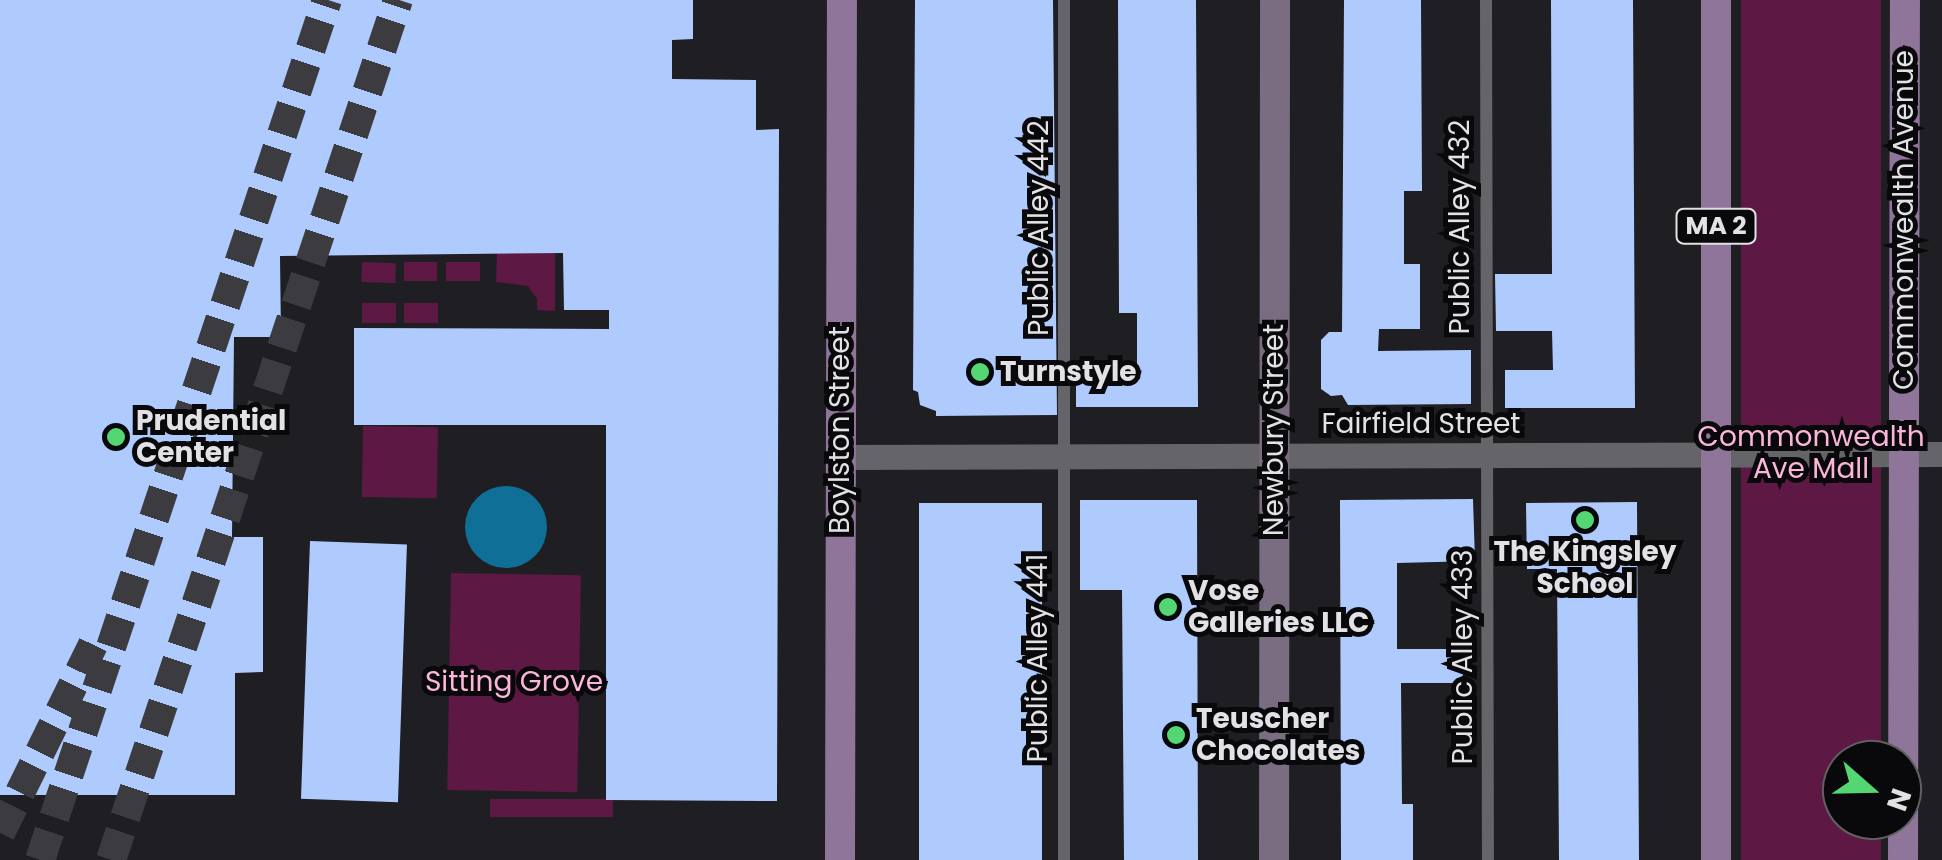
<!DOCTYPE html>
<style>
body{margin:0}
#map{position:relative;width:1942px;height:860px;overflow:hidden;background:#1f1f23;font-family:Poppins,sans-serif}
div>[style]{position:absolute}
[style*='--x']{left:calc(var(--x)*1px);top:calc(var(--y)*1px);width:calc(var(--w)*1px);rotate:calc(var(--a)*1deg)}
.green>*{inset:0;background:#5d1843;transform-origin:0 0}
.water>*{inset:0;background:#0f6f96}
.round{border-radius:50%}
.building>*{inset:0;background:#afcbfd;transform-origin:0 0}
.motorway-tunnel>*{height:30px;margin-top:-15px;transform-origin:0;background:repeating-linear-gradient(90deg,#3c3c40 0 30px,transparent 0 45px)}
.service>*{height:12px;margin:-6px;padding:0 6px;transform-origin:6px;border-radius:6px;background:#646469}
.minor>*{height:25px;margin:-12.5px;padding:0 12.5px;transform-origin:12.5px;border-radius:12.5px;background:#646469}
.secondary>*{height:30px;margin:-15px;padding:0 15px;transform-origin:15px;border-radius:15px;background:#7a6c81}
.primary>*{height:30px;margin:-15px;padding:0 15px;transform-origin:15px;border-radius:15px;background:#90759a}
.dots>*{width:28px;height:28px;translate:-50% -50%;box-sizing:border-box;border:5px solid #09090b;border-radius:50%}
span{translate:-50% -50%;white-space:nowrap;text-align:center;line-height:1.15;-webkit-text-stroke:10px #09090b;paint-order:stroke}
.shield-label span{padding:2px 8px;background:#09090b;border:2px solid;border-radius:8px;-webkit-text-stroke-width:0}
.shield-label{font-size:25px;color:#e2e1e5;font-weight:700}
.street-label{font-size:28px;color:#e2e1e5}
.poi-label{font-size:28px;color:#e2e1e5;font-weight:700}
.left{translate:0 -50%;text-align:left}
.park-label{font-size:28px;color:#fcb5da}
.north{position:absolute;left:1822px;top:740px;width:100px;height:100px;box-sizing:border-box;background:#09090b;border:2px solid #605f62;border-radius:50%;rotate:110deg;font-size:28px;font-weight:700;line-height:40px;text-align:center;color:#e2e1e5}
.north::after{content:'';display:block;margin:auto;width:35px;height:45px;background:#54d672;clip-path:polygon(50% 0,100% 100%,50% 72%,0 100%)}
</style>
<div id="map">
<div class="green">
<i style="clip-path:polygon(1741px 0,1881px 0,1881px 760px,1842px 760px,1842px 820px,1881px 820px,1881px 860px,1741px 860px)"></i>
<i style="clip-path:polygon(497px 253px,555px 253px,555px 311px,537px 310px,537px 299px,528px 286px,496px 282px)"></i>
<i style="left:362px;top:262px;width:34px;height:20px;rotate:2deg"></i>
<i style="left:404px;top:262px;width:33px;height:19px"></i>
<i style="left:446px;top:262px;width:34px;height:19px"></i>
<i style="left:362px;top:303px;width:34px;height:20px"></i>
<i style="left:404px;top:303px;width:34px;height:20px"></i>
<i style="left:363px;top:426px;width:75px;height:71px;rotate:1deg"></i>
<i style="left:451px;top:573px;width:130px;height:217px;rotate:1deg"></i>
<i style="left:490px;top:799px;width:123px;height:18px"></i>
</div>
<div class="water">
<i class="round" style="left:465px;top:486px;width:82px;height:82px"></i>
</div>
<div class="building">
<i style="clip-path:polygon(0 0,693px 0,693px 39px,672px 40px,672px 79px,756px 80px,756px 130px,779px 129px,777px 801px,606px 800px,606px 425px,354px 425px,354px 328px,609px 329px,609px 310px,564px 310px,563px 253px,280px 256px,281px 337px,234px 337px,232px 537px,263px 537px,263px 672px,235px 673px,235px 795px,0 795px)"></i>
<i style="clip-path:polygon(915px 0,1053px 0,1057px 415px,936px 416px,936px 411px,920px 405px,918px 392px,913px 390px)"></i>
<i style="clip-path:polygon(1118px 0,1196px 0,1198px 407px,1076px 407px,1076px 372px,1137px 372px,1137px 313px,1119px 313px)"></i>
<i style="clip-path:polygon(1344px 0,1421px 0,1422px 191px,1404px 191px,1404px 264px,1420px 264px,1420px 329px,1379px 329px,1378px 351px,1471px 350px,1471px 404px,1348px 405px,1342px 395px,1331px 396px,1321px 389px,1321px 340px,1329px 332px,1342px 332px)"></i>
<i style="clip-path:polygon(1551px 0,1633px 0,1635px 408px,1505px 408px,1505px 370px,1553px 370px,1552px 331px,1496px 331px,1495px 274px,1552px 274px)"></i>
<i style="clip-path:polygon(1473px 499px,1475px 561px,1397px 563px,1397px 649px,1463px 649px,1463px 683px,1401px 683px,1402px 804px,1413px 804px,1413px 860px,1341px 860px,1340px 500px)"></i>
<i style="clip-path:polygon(1080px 500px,1197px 500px,1198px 860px,1124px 860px,1122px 590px,1080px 590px)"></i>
<i style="clip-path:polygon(1637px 502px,1639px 860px,1559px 860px,1557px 569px,1527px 569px,1526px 503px)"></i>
<i style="left:919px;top:503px;width:123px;height:357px"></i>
<i style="left:310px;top:541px;width:97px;height:258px;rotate:2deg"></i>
</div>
<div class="motorway-tunnel">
<i style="--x:0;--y:833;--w:219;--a:-63.7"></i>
<i style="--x:40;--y:860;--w:907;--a:-71.55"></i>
<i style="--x:111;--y:860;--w:907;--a:-71.55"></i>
</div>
<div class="service">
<i style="--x:1064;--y:0;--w:860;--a:90"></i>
<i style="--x:1486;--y:0;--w:860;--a:89.87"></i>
</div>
<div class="minor">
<i style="--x:840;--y:457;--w:1102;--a:-0.16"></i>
</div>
<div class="secondary">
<i style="--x:1274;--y:860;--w:860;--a:-89.93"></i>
</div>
<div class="primary">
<i style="--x:1716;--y:0;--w:860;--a:90"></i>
<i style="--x:840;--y:860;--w:860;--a:-89.87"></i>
<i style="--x:1903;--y:860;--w:860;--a:-89.87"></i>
</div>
<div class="dots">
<i style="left:980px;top:372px;background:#54d672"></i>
<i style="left:116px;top:437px;background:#54d672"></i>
<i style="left:1585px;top:520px;background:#54d672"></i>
<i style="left:1168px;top:607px;background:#54d672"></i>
<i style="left:1176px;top:735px;background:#54d672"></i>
</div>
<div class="shield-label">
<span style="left:1716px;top:226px">MA 2</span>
</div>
<div class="street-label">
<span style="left:1904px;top:220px;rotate:-90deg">Commonwealth Avenue</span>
<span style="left:1460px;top:227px;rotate:-90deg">Public Alley 432</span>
<span style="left:1039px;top:228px;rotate:-90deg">Public Alley 442</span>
<span style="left:1421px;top:424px">Fairfield Street</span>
<span style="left:840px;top:430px;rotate:-90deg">Boylston Street</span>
<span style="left:1274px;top:430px;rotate:-90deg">Newbury Street</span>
<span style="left:1463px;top:657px;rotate:-90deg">Public Alley 433</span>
<span style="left:1038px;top:658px;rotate:-90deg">Public Alley 441</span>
</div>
<div class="poi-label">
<span class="left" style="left:1000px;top:372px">Turnstyle</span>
<span class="left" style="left:136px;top:437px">Prudential<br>Center</span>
<span style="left:1585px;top:568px">The Kingsley<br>School</span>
<span class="left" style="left:1188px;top:607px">Vose<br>Galleries LLC</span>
<span class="left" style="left:1196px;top:735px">Teuscher<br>Chocolates</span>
</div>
<div class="park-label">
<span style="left:1811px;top:453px">Commonwealth<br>Ave Mall</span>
<span style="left:514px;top:682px">Sitting Grove</span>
</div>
<div class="north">N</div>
</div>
